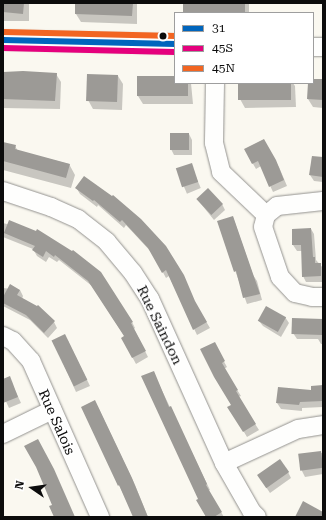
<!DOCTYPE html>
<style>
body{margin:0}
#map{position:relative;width:326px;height:520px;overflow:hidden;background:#faf8f0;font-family:"Roboto Serif",serif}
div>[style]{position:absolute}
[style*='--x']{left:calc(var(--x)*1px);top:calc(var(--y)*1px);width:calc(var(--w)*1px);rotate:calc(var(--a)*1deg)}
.shadow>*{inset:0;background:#0003;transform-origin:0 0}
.building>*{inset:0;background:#9c9a96;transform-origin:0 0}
.roads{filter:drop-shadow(0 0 1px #93928f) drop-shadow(0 0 1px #93928f)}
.minor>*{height:18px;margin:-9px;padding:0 9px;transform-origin:9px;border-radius:9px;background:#fefefd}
.bus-1>*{height:6px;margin:-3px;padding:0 3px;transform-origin:3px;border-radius:3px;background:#0065bd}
.bus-2>*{height:6px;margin:-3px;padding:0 3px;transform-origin:3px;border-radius:3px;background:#e5007d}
.bus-3>*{height:6px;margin:-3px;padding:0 3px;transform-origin:3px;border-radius:3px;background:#f26522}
.dots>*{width:11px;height:11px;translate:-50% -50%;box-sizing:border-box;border:2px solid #fff;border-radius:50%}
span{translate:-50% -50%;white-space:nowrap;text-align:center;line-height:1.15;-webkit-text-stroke:4px #fff;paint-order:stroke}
.street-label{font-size:14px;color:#0c0c0c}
.frame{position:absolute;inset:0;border:4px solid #0c0c0c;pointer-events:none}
.legend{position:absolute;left:174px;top:12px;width:140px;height:72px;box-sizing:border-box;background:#fff;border:1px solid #9e9e9e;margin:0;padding:5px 7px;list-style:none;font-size:12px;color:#0c0c0c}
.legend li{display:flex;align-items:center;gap:8px;height:20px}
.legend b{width:20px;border:1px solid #9e9e9e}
.north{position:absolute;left:12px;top:468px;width:40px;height:40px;-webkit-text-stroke:3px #fff;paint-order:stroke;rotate:283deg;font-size:11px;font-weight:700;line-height:16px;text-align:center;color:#0c0c0c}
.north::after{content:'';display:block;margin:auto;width:14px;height:18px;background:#0c0c0c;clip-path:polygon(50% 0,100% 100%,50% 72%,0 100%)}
</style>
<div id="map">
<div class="shadow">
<i style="left:3px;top:3px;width:26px;height:18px"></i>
<i style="clip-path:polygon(76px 3px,137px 3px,137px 24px,81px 22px,76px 14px)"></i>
<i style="left:184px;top:3px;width:65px;height:10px"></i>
<i style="clip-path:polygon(3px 73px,56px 74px,61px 82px,60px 109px,3px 108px)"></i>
<i style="clip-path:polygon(118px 76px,123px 84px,122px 110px,93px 109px,88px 100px)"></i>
<i style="clip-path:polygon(175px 77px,175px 83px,191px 83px,193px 104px,143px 104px,138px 96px)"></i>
<i style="clip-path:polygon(313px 80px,323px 80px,323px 108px,313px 107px,308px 99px,309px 83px,313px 83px)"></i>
<i style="clip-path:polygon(239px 83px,293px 83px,295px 86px,296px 107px,245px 108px,240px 99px)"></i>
<i style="clip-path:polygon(189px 134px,192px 140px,192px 155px,174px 155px,171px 149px)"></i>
<i style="clip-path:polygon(263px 140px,279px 167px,287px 186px,273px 192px,261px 166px,256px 169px,245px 150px)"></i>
<i style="clip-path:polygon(3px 143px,15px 146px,18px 151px,69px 164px,75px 175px,71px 188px,3px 170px)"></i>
<i style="clip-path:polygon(312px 157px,323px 158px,323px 182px,314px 181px,310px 175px)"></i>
<i style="left:191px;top:165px;width:25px;height:15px;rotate:67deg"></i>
<i style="clip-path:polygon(77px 189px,112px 198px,198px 308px,210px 328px,197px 335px,169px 276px,166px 278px,153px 254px,126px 225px,124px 228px,98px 205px,97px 207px,80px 194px)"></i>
<i style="clip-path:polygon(197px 199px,222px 204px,225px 210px,214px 220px)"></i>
<i style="clip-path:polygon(233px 217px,253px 275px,257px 281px,262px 300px,247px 304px,218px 222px)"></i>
<i style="clip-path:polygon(3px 223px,36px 232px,132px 322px,135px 328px,134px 329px,148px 357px,136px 364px,122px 338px,125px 337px,92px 286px,59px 260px,57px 262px,49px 257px,46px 262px,37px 256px,33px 249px,3px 237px)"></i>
<i style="clip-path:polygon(311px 229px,314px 234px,316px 260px,323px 268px,323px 282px,306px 282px,303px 276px,302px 251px,297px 251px,293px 245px,293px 230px)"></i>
<i style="clip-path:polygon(3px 288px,20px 290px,23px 296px,22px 299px,54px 322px,57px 328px,48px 338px,30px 320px,3px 306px)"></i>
<i style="clip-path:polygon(285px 317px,289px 323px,281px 337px,263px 326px,259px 321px)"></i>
<i style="clip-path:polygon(323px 320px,323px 344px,321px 344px,318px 339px,297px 339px,293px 333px)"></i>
<i style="clip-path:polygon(53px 340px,68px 341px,90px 386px,76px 392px)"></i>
<i style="clip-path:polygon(217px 349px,227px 367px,224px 369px,241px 396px,238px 397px,259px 430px,247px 437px,229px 407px,232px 405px)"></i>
<i style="clip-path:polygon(153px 372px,210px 490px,208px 491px,224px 517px,207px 517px)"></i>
<i style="clip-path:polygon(9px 377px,21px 403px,9px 408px,3px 395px,3px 380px)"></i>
<i style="clip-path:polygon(323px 386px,323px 407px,302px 408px,302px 411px,281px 409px,277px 403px)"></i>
<i style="clip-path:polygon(98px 407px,135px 485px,148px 517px,134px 517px,119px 485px)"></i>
<i style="clip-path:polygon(317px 453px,323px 453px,323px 474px,305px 477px,302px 471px,299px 456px)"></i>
<i style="clip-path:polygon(288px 472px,291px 478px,270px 493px,262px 481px)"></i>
</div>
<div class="building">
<i style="clip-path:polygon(3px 3px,24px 3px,23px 14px,3px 12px)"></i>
<i style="clip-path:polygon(75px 3px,133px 3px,132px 16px,75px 14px)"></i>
<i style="left:183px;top:3px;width:62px;height:10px"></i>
<i style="clip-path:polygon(23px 71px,57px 73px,55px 101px,3px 99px,3px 72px)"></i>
<i style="left:87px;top:74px;width:31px;height:27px;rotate:2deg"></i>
<i style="clip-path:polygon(137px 76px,175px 76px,175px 83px,188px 83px,188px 96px,137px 96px)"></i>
<i style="clip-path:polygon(313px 79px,323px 79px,323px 100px,307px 99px,308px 83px,313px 83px)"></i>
<i style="left:238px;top:83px;width:53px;height:17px"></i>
<i style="left:170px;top:133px;width:19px;height:17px"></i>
<i style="clip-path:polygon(264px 139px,276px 160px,284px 180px,269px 187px,258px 161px,252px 164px,244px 149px)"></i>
<i style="clip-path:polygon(3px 142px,16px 145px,15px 149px,70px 164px,66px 178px,3px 161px)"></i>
<i style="clip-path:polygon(312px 156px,323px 157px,323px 177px,309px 175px)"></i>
<i style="left:192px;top:163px;width:20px;height:17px;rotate:72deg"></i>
<i style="clip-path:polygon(84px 176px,112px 196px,113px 195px,141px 219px,166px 246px,184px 275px,195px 301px,207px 322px,193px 330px,166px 270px,162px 273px,148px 248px,122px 220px,120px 222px,94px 200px,93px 201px,75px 188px)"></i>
<i style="left:208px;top:188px;width:22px;height:16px;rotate:47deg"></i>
<i style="clip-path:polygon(233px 216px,260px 294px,243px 298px,236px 271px,234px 272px,217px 221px)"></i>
<i style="clip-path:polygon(9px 220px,36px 231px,37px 229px,72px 251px,73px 250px,101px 272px,133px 322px,131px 323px,146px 351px,132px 358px,121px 338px,124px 336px,88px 281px,55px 255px,54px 257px,46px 251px,43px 257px,32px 250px,35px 246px,4px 233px)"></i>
<i style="clip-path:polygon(311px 228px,313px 257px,315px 257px,315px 263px,321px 263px,321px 276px,302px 277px,301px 245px,292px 245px,292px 229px)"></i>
<i style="clip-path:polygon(10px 284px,20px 290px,17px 295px,37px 306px,38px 305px,55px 321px,44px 333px,26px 315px,3px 303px,3px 297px)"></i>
<i style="left:266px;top:306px;width:23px;height:17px;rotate:29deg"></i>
<i style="left:292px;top:318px;width:31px;height:16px;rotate:2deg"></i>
<i style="left:65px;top:334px;width:51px;height:15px;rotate:64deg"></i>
<i style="clip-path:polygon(215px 342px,225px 361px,222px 363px,238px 390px,236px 391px,256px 424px,243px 432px,227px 407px,231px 405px,214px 377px,200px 349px)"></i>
<i style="clip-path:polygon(154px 371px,169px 407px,171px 406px,207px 484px,206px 485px,222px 512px,214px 517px,206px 517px,196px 500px,198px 499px,141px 376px)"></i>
<i style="clip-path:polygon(10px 376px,18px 397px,3px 403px,3px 379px)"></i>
<i style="clip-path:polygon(323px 385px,323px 401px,300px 402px,299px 405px,276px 403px,278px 387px,311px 390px,311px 386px)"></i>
<i style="clip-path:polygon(95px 400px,132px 478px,148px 517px,133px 517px,119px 485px,118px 486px,81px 407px)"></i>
<i style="clip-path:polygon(38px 439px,54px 469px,75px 517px,54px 517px,49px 506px,52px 505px,36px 467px,24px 446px)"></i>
<i style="left:321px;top:451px;width:17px;height:23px;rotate:83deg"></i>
<i style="left:280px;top:459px;width:16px;height:28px;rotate:55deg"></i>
<i style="clip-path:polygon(303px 501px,323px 512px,323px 517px,295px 517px)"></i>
</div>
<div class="roads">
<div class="minor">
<i style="--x:3;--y:40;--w:172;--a:1.3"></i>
<i style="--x:313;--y:47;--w:10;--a:0"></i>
<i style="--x:215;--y:83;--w:60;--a:91"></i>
<i style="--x:214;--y:143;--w:30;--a:76"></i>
<i style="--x:221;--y:172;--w:62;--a:43.7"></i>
<i style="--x:266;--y:215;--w:14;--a:-39"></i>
<i style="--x:277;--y:206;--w:46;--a:-6.2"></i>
<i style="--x:3;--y:191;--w:51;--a:18.4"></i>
<i style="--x:51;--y:207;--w:30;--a:24"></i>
<i style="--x:78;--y:219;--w:37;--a:38"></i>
<i style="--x:107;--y:242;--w:40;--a:50"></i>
<i style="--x:133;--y:273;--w:31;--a:57"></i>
<i style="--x:150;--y:299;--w:180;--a:65.7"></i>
<i style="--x:224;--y:463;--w:56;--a:60.3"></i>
<i style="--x:252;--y:512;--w:7;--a:45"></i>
<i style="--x:266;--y:215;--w:12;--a:104"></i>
<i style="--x:263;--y:227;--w:53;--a:71.2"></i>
<i style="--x:280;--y:277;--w:22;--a:47"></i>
<i style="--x:295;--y:293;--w:17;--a:13"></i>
<i style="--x:312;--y:297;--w:11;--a:0"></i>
<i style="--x:3;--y:336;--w:11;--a:27"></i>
<i style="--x:13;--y:341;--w:27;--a:48"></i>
<i style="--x:31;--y:361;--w:171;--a:66.1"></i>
<i style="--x:3;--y:434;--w:55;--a:-26.1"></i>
<i style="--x:224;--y:463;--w:81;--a:-24.7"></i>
<i style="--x:298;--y:429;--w:25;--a:-9"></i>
</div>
</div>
<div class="bus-1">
<i style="--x:3;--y:40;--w:172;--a:1.3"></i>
</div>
<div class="bus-2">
<i style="--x:3;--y:48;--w:172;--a:1.3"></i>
</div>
<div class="bus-3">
<i style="--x:3;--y:32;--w:172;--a:1.3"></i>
</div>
<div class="dots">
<i style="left:163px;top:36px;background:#0c0c0c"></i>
</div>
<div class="street-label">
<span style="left:160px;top:325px;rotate:64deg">Rue Saindon</span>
<span style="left:57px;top:422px;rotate:66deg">Rue Salois</span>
</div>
<div class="frame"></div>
<ul class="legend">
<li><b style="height:5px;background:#0065bd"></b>31</li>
<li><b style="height:5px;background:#e5007d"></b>45S</li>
<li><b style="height:5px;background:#f26522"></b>45N</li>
</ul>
<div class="north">N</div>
</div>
